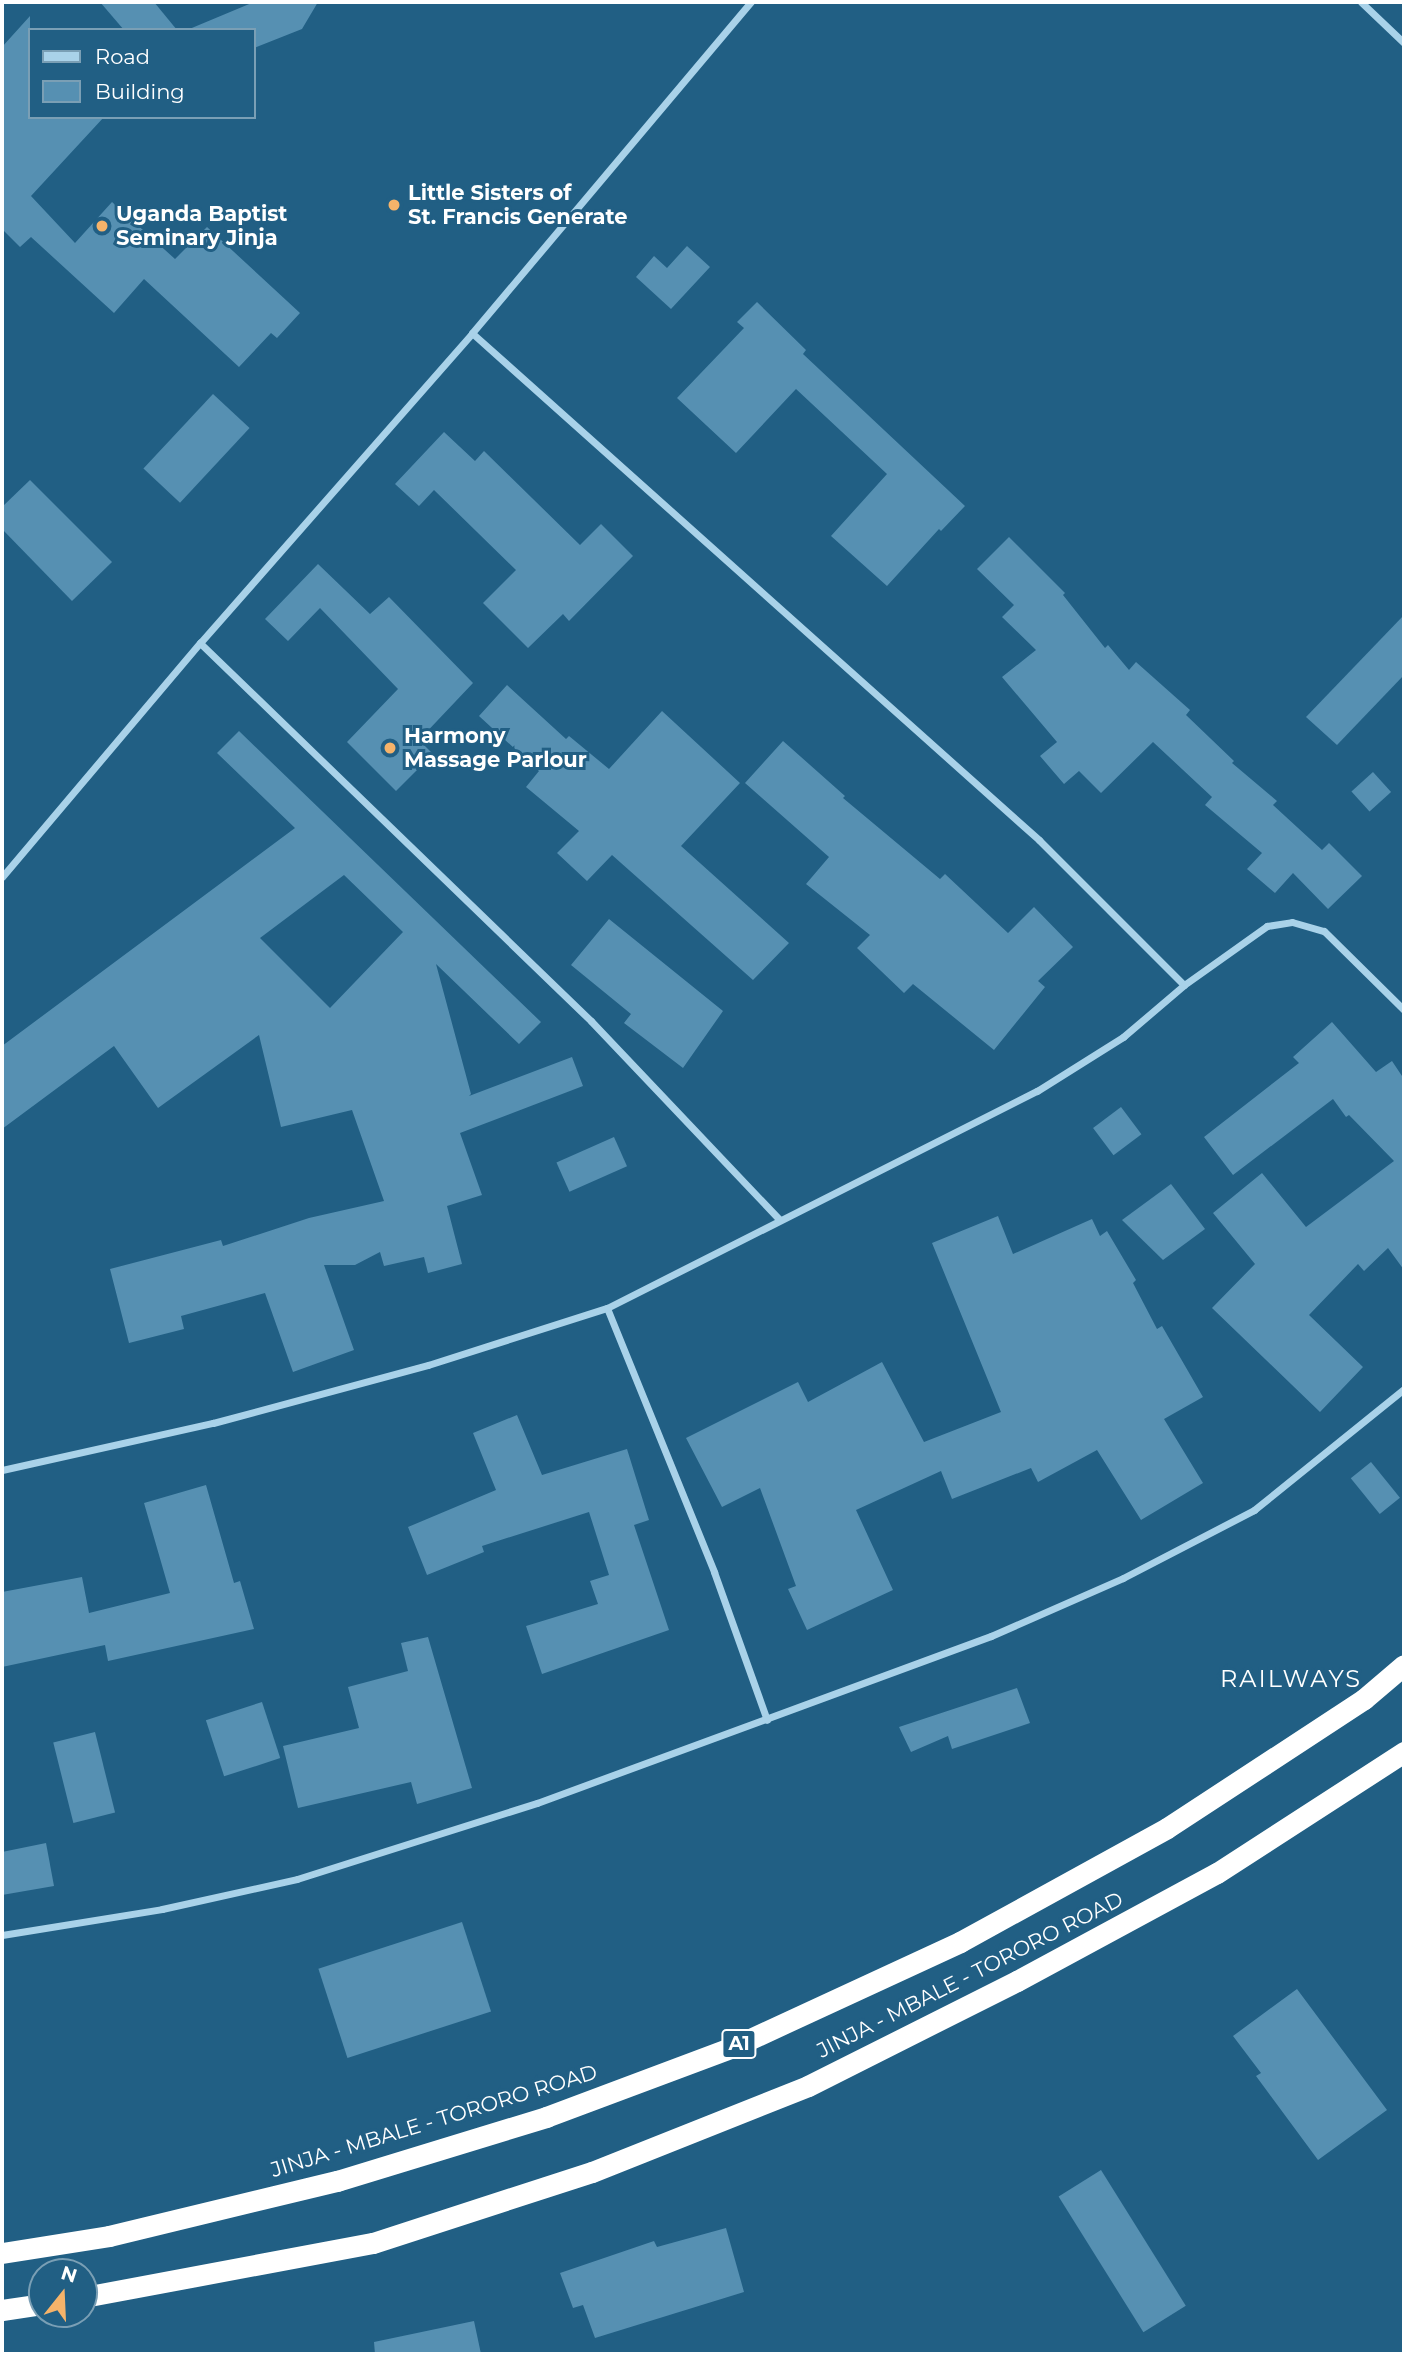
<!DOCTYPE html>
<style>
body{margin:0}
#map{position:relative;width:1406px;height:2356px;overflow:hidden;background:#215f84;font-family:Montserrat,sans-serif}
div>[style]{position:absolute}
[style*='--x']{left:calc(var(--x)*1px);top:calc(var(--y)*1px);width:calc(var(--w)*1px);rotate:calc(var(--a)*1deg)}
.building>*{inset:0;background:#5690b2;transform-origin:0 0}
.street>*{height:7px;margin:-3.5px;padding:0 3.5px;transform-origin:3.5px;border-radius:3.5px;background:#a9d2e9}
.highway>*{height:21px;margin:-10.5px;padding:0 10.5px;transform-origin:10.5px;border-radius:10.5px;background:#fff}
.dots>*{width:19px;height:19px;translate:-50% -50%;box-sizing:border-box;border:4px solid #215f84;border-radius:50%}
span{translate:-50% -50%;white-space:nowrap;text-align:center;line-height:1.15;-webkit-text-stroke:6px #215f84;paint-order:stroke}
.shield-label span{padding:2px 5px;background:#215f84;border:2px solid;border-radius:5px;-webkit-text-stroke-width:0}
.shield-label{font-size:19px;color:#fff;font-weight:700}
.poi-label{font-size:21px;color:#fff;font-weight:700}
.left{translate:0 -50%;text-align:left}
.street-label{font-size:21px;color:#fff}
.quarter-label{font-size:24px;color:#fff;letter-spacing:2px}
.frame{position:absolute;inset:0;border:4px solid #fff;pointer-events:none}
.legend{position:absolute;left:28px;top:28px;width:228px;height:91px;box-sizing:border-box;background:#215f84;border:2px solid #7a9fb5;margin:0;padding:9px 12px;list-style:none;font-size:21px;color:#fff}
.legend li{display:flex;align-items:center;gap:14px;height:35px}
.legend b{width:35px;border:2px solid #7a9fb5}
.north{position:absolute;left:28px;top:2258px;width:70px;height:70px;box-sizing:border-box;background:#215f84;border:2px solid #7a9fb5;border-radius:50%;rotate:18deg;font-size:19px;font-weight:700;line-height:28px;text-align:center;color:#fff}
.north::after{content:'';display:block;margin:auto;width:24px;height:32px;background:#f5b36a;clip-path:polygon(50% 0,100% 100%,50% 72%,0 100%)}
</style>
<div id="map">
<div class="building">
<i style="clip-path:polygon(100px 2px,154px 2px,177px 30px,124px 30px)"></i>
<i style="clip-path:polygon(254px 2px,318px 2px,302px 29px,254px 48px,254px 30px,187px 30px)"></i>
<i style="clip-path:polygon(30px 16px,30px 117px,104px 117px,31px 196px,75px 243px,112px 202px,175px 259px,207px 227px,300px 313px,277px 338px,271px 333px,239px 367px,144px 279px,114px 313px,31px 237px,20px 247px,2px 229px,2px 47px)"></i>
<i style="clip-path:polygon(687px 246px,710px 267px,671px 309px,636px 277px,654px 256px,667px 268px)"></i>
<i style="clip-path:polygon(757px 302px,806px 350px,803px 354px,965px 506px,941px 531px,939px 529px,887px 586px,831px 536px,887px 474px,796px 389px,736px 453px,677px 398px,744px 328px,737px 322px)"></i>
<i style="left:213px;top:394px;width:50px;height:102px;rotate:43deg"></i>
<i style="clip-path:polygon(444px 432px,475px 461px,484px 451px,580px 545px,601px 524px,633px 556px,569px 621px,563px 614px,528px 648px,483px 603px,516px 570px,434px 490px,419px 506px,395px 484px)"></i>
<i style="clip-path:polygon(30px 480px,112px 562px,72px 601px,2px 529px,2px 507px)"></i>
<i style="clip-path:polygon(1009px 537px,1065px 593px,1063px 595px,1105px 648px,1108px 645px,1129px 670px,1136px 662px,1190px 710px,1186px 715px,1234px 761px,1232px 763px,1277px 801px,1273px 805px,1322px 850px,1329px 843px,1362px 876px,1328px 909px,1293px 873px,1275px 893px,1247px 869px,1262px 853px,1205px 805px,1212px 797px,1153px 742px,1101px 793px,1079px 771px,1064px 784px,1040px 756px,1057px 742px,1002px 677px,1036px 650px,1002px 617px,1014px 605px,977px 569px)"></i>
<i style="clip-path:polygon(318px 564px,370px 614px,389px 597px,473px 683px,419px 740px,433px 754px,396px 791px,347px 742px,398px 689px,320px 608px,288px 641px,265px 619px)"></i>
<i style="clip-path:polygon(1404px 615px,1404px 675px,1337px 745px,1306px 717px)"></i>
<i style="clip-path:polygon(507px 685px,566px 739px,569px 736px,609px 769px,662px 711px,740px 783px,681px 846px,789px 943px,753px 980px,612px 855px,587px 881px,557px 853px,579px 831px,526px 787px,539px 771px,479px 716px)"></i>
<i style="clip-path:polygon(evenodd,239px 731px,541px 1022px,519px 1044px,436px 964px,471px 1094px,469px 1096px,572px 1057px,583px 1086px,460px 1133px,482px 1195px,447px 1206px,462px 1264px,428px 1273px,424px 1257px,384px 1266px,380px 1252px,355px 1265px,324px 1265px,354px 1350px,293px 1372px,265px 1293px,181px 1316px,184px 1329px,129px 1343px,110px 1269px,221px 1240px,223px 1246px,309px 1218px,384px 1201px,352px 1110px,281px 1127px,259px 1035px,158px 1108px,114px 1046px,2px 1129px,2px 1046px,295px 828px,217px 753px,239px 731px,344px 875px,403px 932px,330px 1008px,260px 938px,344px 875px)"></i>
<i style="clip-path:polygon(783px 741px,845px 796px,843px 798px,940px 879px,945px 874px,1008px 933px,1034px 907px,1073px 947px,1038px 981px,1045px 987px,994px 1050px,913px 984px,904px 993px,857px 948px,870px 935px,806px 884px,829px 857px,745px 783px)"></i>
<i style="left:1373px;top:772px;width:27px;height:29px;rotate:48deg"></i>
<i style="clip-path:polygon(609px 919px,723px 1011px,683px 1068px,624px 1023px,631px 1014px,571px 965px)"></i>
<i style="clip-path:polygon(1332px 1022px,1376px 1072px,1392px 1061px,1404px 1079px,1404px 1270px,1388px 1248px,1364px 1271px,1358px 1264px,1309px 1315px,1363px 1367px,1320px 1412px,1212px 1308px,1255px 1264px,1213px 1213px,1262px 1173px,1306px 1227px,1394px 1161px,1349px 1115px,1346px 1117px,1333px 1099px,1233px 1175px,1204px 1137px,1299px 1063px,1293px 1057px)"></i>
<i style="left:1121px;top:1107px;width:34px;height:35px;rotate:53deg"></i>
<i style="left:614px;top:1137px;width:32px;height:63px;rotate:66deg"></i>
<i style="clip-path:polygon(1171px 1184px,1205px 1229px,1163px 1260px,1122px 1220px)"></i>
<i style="clip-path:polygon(998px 1216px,1013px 1254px,1092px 1219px,1100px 1236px,1107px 1231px,1136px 1280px,1133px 1283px,1157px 1329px,1162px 1326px,1203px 1397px,1164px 1419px,1203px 1483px,1141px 1520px,1097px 1450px,1038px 1482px,1031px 1468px,952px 1499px,941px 1471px,856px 1510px,893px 1590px,807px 1630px,788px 1589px,796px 1586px,760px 1488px,722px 1507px,686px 1438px,798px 1382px,808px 1402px,882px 1362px,924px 1442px,1001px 1412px,932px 1243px)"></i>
<i style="clip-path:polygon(517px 1415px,542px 1475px,627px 1449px,649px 1520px,634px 1525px,669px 1630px,542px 1674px,526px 1626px,598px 1604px,590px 1581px,609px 1575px,589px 1512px,482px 1546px,484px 1552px,427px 1575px,408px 1527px,496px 1490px,473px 1433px)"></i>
<i style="left:1371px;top:1462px;width:46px;height:26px;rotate:51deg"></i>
<i style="clip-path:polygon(206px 1485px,234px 1583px,240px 1581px,254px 1629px,108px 1661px,105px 1645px,2px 1667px,2px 1592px,82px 1577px,89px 1613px,170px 1593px,144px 1503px)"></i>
<i style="clip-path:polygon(428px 1637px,472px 1788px,417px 1804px,411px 1782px,298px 1808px,283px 1746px,359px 1728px,348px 1687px,408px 1671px,401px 1643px)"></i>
<i style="clip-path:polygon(1017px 1688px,1030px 1723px,952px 1749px,948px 1736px,911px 1752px,899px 1727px)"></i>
<i style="left:262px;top:1702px;width:59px;height:59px;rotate:72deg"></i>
<i style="left:95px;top:1732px;width:83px;height:43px;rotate:76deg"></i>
<i style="clip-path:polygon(46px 1843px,54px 1886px,2px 1895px,2px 1852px)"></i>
<i style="left:462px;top:1922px;width:94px;height:151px;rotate:72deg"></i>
<i style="clip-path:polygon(1297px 1989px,1387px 2110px,1318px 2160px,1256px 2076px,1261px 2073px,1233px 2036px)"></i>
<i style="left:1101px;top:2170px;width:160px;height:50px;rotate:58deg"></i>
<i style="clip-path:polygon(726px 2228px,744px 2292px,595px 2338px,583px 2305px,573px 2308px,560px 2273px,654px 2241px,657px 2247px)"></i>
<i style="clip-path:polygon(474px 2321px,481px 2354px,375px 2354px,374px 2342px)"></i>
</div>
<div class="street">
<i style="--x:1361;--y:2;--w:59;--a:43.6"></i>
<i style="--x:472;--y:333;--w:761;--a:41.8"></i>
<i style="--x:1039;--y:840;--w:205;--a:45"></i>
<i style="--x:200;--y:643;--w:544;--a:44.03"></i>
<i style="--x:591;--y:1021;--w:273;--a:46.5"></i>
<i style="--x:2;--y:877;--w:307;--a:-49.8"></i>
<i style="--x:200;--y:643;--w:412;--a:-48.7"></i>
<i style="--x:472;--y:333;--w:433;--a:-49.9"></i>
<i style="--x:607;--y:1308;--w:285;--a:67.9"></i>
<i style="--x:714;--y:1572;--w:157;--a:70.3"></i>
<i style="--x:2;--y:1470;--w:216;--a:-12.6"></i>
<i style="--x:213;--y:1423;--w:223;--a:-15.1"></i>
<i style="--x:428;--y:1365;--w:188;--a:-17.7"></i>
<i style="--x:607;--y:1308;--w:482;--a:-26.8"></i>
<i style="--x:1037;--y:1091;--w:102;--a:-32.1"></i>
<i style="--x:1123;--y:1037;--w:80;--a:-40.4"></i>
<i style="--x:1184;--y:985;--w:102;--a:-35.4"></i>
<i style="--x:1267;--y:926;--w:25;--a:-9"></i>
<i style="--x:1292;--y:922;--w:33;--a:16"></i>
<i style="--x:1324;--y:931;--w:112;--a:44.6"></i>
<i style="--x:2;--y:1935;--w:162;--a:-9.2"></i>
<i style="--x:162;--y:1909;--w:138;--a:-12.5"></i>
<i style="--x:297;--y:1879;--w:252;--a:-17.6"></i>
<i style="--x:537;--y:1803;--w:484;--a:-20.2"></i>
<i style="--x:991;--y:1636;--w:144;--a:-23.7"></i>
<i style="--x:1123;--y:1578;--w:148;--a:-27.4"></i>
<i style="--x:1254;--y:1510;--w:193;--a:-38.9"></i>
</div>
<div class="highway">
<i style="--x:2;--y:2253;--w:108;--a:-9"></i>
<i style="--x:109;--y:2236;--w:235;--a:-13.6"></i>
<i style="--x:337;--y:2181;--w:219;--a:-17"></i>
<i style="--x:546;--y:2117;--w:200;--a:-20.5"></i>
<i style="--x:733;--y:2047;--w:250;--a:-24.8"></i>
<i style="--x:960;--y:1942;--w:236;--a:-28.8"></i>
<i style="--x:1167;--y:1828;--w:235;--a:-33.2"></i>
<i style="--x:1364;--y:1699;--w:52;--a:-40.4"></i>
<i style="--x:84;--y:2297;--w:294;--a:-10.6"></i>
<i style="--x:373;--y:2243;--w:230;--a:-18"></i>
<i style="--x:592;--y:2172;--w:232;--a:-21.7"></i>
<i style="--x:808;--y:2086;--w:234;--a:-26.7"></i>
<i style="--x:1017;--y:1981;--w:227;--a:-28.4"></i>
<i style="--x:1217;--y:1873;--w:223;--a:-32.9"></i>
<i style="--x:2;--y:2310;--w:40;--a:-8.5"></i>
</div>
<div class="dots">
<i style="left:394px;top:205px;background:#f5b36a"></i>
<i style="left:102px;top:226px;background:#f5b36a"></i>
<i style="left:390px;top:748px;background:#f5b36a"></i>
</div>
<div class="shield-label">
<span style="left:739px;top:2044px">A1</span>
</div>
<div class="poi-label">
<span class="left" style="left:408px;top:205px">Little Sisters of<br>St. Francis Generate</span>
<span class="left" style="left:116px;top:226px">Uganda Baptist<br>Seminary Jinja</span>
<span class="left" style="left:404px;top:748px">Harmony<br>Massage Parlour</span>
</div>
<div class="street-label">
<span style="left:970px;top:1975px;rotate:-27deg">JINJA - MBALE - TORORO ROAD</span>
<span style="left:434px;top:2121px;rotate:-17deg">JINJA - MBALE - TORORO ROAD</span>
</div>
<div class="quarter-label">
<span style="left:1291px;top:1679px">RAILWAYS</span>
</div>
<div class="frame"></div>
<ul class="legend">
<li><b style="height:9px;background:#a9d2e9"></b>Road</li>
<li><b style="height:19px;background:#5690b2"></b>Building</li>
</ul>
<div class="north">N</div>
</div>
